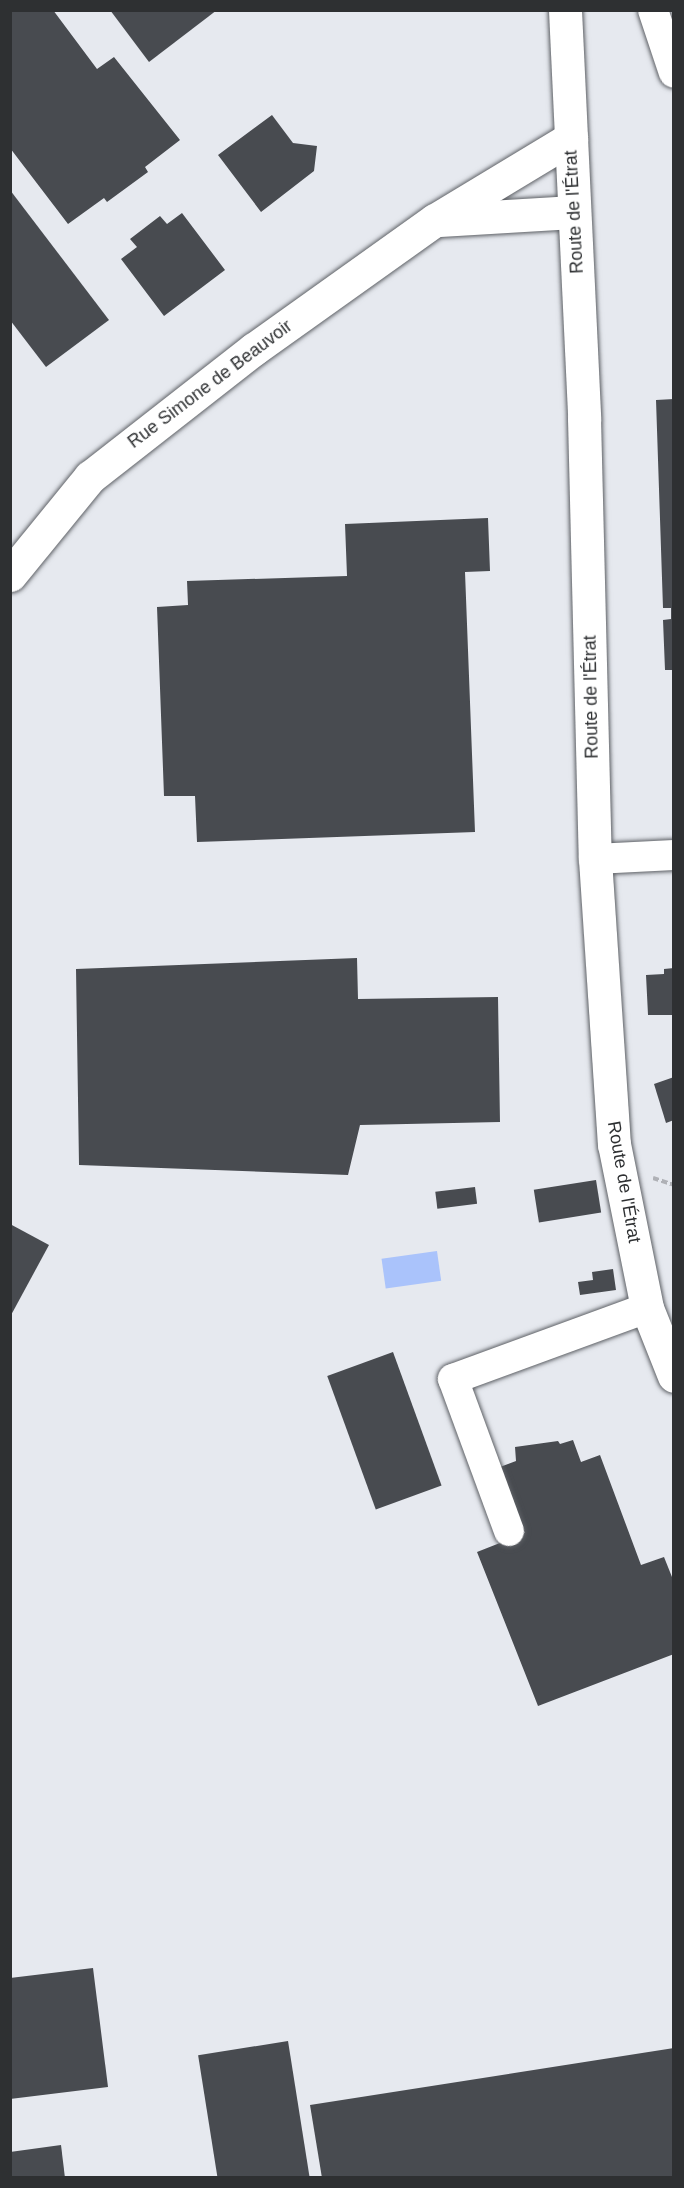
<!DOCTYPE html>
<meta charset="utf-8">
<style>
body{margin:0}
#map{position:relative;width:684px;height:2188px;overflow:hidden;background:#e6e9ef;font-family:Arial,sans-serif}
div>[style]{position:absolute}
[style*='--x']{left:calc(var(--x)*1px);top:calc(var(--y)*1px);width:calc(var(--w)*1px);rotate:calc(var(--a)*1deg)}
.water>*{inset:0;background:#aac3fb;transform-origin:0 0}
.building>*{inset:0;background:#484b50;transform-origin:0 0}
.path>*{height:4px;margin-top:-2px;transform-origin:0;background:repeating-linear-gradient(90deg,#afb1b6 0 6px,transparent 0 9px)}
.roads{filter:drop-shadow(0 0 2px #5e6166) drop-shadow(0 0 2px #5e6166)}
.minor>*{height:30px;margin:-15px;padding:0 15px;transform-origin:15px;border-radius:15px;background:#fff}
.major>*{height:33px;margin:-16.5px;padding:0 16.5px;transform-origin:16.5px;border-radius:16.5px;background:#fff}
span{translate:-50% -50%;white-space:nowrap;text-align:center;line-height:1.15;-webkit-text-stroke:6px #fff;paint-order:stroke}
.street-label{font-size:18px;color:#2e3032}
.frame{position:absolute;inset:0;border:12px solid #2e3032;pointer-events:none}
</style>
<div id="map">
<div class="water">
<i style="left:437px;top:1251px;width:30px;height:56px;rotate:82deg"></i>
</div>
<div class="building">
<i style="clip-path:polygon(10px 10px,53px 10px,97px 69px,114px 57px,180px 140px,145px 167px,148px 172px,107px 202px,104px 198px,68px 224px,10px 148px)"></i>
<i style="clip-path:polygon(110px 10px,217px 10px,149px 62px)"></i>
<i style="clip-path:polygon(272px 115px,293px 143px,317px 146px,314px 171px,261px 212px,218px 155px)"></i>
<i style="clip-path:polygon(10px 190px,109px 320px,46px 367px,10px 320px)"></i>
<i style="clip-path:polygon(182px 213px,225px 270px,164px 316px,121px 259px,137px 247px,130px 239px,160px 216px,167px 224px)"></i>
<i style="clip-path:polygon(674px 399px,674px 670px,665px 670px,663px 620px,671px 619px,671px 608px,663px 608px,656px 400px)"></i>
<i style="clip-path:polygon(488px 518px,490px 571px,465px 572px,475px 832px,197px 842px,195px 796px,164px 796px,157px 607px,188px 605px,187px 581px,347px 576px,345px 524px)"></i>
<i style="clip-path:polygon(357px 958px,358px 999px,498px 997px,500px 1122px,360px 1125px,348px 1175px,79px 1165px,76px 969px)"></i>
<i style="clip-path:polygon(674px 968px,674px 1015px,648px 1015px,646px 975px,664px 974px,664px 969px)"></i>
<i style="clip-path:polygon(674px 1077px,674px 1120px,666px 1123px,654px 1084px)"></i>
<i style="left:596px;top:1180px;width:33px;height:63px;rotate:81deg"></i>
<i style="left:475px;top:1187px;width:17px;height:40px;rotate:83deg"></i>
<i style="clip-path:polygon(10px 1224px,49px 1245px,10px 1317px)"></i>
<i style="clip-path:polygon(613px 1269px,616px 1290px,580px 1295px,578px 1282px,593px 1280px,592px 1272px)"></i>
<i style="left:393px;top:1352px;width:142px;height:70px;rotate:70deg"></i>
<i style="clip-path:polygon(573px 1440px,581px 1462px,600px 1455px,641px 1565px,664px 1557px,674px 1582px,674px 1654px,538px 1706px,477px 1552px,525px 1533px,500px 1467px,516px 1461px,515px 1447px,558px 1441px,560px 1444px)"></i>
<i style="clip-path:polygon(93px 1968px,108px 2087px,10px 2099px,10px 1978px)"></i>
<i style="left:288px;top:2041px;width:139px;height:91px;rotate:81deg"></i>
<i style="clip-path:polygon(674px 2048px,674px 2178px,322px 2178px,310px 2105px)"></i>
<i style="clip-path:polygon(61px 2145px,65px 2178px,10px 2178px,10px 2152px)"></i>
</div>
<div class="path">
<i style="--x:653;--y:1178;--w:22;--a:18"></i>
</div>
<div class="roads">
<div class="minor">
<i style="--x:653;--y:10;--w:66;--a:71.6"></i>
<i style="--x:595;--y:859;--w:79;--a:-2.9"></i>
<i style="--x:509;--y:1531;--w:162;--a:-110.2"></i>
<i style="--x:453;--y:1379;--w:207;--a:-20.1"></i>
</div>
<div class="major">
<i style="--x:565;--y:10;--w:408;--a:87.3"></i>
<i style="--x:584;--y:418;--w:441;--a:88.6"></i>
<i style="--x:595;--y:859;--w:286;--a:86.2"></i>
<i style="--x:614;--y:1144;--w:167;--a:78.6"></i>
<i style="--x:647;--y:1308;--w:73;--a:68.3"></i>
<i style="--x:439;--y:220;--w:135;--a:-3.4"></i>
<i style="--x:10;--y:575;--w:127;--a:-50.8"></i>
<i style="--x:90;--y:477;--w:208;--a:-38"></i>
<i style="--x:254;--y:349;--w:222;--a:-35.5"></i>
<i style="--x:435;--y:220;--w:159;--a:-31.1"></i>
</div>
</div>
<div class="street-label">
<span style="left:574px;top:212px;rotate:-93deg">Route de l'Étrat</span>
<span style="left:210px;top:384px;rotate:-37deg">Rue Simone de Beauvoir</span>
<span style="left:591px;top:697px;rotate:-91deg">Route de l'Étrat</span>
<span style="left:624px;top:1182px;rotate:80deg">Route de l'Étrat</span>
</div>
<div class="frame"></div>
</div>
